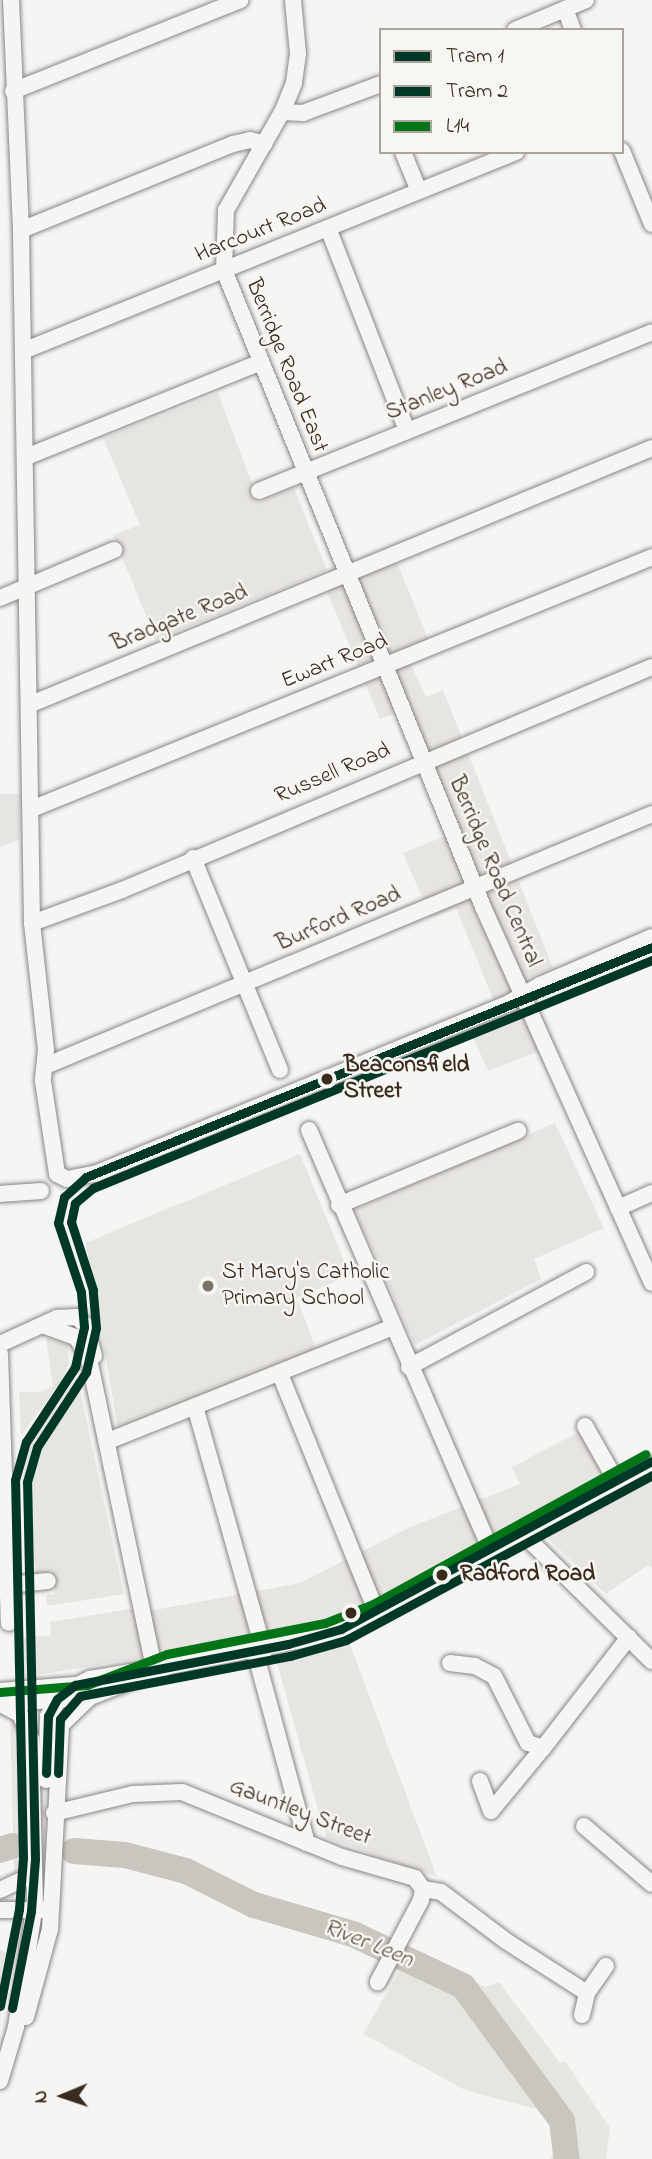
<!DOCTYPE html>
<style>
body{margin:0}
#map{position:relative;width:652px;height:2159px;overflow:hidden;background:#f5f5f3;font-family:"Indie Flower",sans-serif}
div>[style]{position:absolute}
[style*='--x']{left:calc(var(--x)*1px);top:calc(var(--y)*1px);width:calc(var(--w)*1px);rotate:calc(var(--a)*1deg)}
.built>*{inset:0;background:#e7e5e2}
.green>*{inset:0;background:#e6e6e1}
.river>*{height:26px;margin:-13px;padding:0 13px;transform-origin:13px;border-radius:13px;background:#c9c5bf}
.roads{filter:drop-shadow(0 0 2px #8a8683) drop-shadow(0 0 2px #8a8683)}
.minor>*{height:16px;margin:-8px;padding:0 8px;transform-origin:8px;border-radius:8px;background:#f5f5f3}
.bus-1>*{height:9px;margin:-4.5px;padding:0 4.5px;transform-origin:4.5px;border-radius:4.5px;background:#007517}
.tram-1>*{height:9px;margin:-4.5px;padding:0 4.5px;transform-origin:4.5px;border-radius:4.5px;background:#003828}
.tram-2>*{height:9px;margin:-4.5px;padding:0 4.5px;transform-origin:4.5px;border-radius:4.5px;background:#003828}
.dots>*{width:19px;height:19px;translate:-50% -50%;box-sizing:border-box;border:4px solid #f6f6f2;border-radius:50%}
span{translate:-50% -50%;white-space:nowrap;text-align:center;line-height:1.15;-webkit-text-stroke:5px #f6f6f2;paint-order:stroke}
.street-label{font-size:23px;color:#3b2a1e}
.stop-label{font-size:23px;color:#3b2a1e;font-weight:700}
.left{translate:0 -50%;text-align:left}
.poi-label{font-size:23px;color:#3b2a1e}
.water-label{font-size:24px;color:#605248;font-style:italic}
.legend{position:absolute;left:379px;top:28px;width:245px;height:126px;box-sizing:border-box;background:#f6f6f2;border:2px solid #aba49d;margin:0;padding:9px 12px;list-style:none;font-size:21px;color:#3b2a1e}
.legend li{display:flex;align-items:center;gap:14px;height:35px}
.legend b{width:35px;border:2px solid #aba49d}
.north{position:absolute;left:28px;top:2061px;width:70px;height:70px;-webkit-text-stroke:5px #f6f6f2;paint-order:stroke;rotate:268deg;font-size:19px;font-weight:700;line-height:28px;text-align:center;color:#3b2a1e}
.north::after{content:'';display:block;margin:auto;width:24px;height:32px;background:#3b2a1e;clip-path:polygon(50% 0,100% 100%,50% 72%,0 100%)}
</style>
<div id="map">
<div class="built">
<i style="clip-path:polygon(218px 393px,259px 502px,294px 488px,327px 570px,156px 640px,113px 535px,140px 525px,103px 438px)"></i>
<i style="clip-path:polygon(396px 560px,429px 641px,405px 652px,426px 697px,443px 690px,553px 968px,516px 983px,544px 1049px,488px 1071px,469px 1028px,500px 1016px,456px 908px,431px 918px,403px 853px,448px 835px,397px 713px,380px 719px,326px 589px)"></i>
<i style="clip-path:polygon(0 794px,20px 794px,19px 840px,0 847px)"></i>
<i style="clip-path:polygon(555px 1123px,604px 1228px,534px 1259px,541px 1279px,415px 1345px,355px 1210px)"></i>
<i style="clip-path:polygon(300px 1154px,350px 1275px,297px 1298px,316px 1349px,118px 1427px,86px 1243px)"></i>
<i style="clip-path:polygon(580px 1431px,613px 1491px,652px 1469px,652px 1568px,648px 1565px,606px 1594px,528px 1519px,340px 1622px,312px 1630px,24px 1677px,21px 1638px,51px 1635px,50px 1622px,130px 1609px,154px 1610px,300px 1583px,408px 1528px,520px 1484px,512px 1467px)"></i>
<i style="clip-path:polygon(349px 1642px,437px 1877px,326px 1838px,277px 1663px)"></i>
<i style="clip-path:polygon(10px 1713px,22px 1723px,26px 1865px,14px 1873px)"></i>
<i style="clip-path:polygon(1px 1950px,11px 1956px,0 2020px,0 1952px)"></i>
</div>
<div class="green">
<i style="clip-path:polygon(180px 1203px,250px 1376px,118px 1427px,86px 1243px)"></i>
<i style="clip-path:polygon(46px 1338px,68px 1345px,69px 1363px,61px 1382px,21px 1435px,19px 1392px,41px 1392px,53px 1386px)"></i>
<i style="clip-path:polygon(77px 1377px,124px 1594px,47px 1606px,46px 1595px,55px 1594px,52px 1571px,35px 1573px,35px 1563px,27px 1560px,22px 1483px,25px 1459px,38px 1429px)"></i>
<i style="clip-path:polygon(411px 1951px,485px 1987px,499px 1982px,560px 2063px,565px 2061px,610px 2128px,606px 2159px,550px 2159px,559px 2146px,548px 2112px,465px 2090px,363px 2034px)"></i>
</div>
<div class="river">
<i style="--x:0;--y:1850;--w:13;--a:-18"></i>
<i style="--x:74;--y:1851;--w:51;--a:4.5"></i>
<i style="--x:125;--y:1855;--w:63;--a:14.7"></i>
<i style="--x:186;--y:1871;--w:76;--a:26.6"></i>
<i style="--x:254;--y:1905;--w:103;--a:16.3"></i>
<i style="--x:353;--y:1934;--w:122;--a:25.3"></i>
<i style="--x:463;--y:1986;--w:167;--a:53.7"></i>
<i style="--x:562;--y:2121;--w:38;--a:83"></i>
</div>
<div class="roads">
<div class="minor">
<i style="--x:11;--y:0;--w:230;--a:87.5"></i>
<i style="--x:21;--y:230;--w:693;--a:89.09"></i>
<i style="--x:32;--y:923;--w:128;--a:83.7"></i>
<i style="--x:46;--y:1050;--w:31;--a:96"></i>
<i style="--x:43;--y:1081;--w:94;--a:81.4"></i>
<i style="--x:57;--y:1174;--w:11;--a:27"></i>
<i style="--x:67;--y:1179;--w:31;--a:-11"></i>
<i style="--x:97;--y:1173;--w:446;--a:-22.4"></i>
<i style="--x:509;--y:1003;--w:36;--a:-30"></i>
<i style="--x:540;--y:985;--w:122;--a:-23.2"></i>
<i style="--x:293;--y:0;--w:54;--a:84.7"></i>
<i style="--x:298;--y:54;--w:29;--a:98"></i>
<i style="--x:294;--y:83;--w:31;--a:112"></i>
<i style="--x:282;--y:112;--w:113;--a:119.7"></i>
<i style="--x:226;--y:210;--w:60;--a:91.9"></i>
<i style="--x:224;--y:270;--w:688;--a:67.87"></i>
<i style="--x:483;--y:907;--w:412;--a:65.8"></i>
<i style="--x:565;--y:9;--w:22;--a:69"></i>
<i style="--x:515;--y:30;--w:77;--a:-22.9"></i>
<i style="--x:13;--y:91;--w:245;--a:-21.8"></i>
<i style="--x:282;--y:112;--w:21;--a:3"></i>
<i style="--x:303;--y:113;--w:83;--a:-20.4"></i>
<i style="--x:622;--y:151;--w:79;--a:67.7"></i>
<i style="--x:403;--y:152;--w:42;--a:67.7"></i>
<i style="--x:328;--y:228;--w:218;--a:68.7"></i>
<i style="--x:21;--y:230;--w:229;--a:-22.1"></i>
<i style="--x:233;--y:144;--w:17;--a:-13"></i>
<i style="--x:250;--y:140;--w:15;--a:16"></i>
<i style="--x:23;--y:351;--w:532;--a:-21.98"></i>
<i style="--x:26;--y:457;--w:253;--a:-22"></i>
<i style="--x:259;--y:491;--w:424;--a:-22"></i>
<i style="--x:0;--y:598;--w:124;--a:-22.8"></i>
<i style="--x:31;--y:704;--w:672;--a:-22.4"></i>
<i style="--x:34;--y:808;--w:667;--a:-22.1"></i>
<i style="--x:193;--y:858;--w:229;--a:67.7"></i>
<i style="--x:32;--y:923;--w:96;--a:-20.1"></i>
<i style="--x:122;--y:890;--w:575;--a:-22.82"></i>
<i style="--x:45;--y:1066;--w:657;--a:-22.55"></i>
<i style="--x:309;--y:1130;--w:459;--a:66.6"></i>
<i style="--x:0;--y:1194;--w:41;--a:-4.2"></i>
<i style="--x:339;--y:1205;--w:194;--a:-22.5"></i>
<i style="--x:618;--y:1208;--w:37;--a:-24"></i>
<i style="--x:45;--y:1326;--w:33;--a:20"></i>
<i style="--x:76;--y:1337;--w:26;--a:59"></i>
<i style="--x:89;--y:1359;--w:321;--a:78.1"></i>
<i style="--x:0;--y:1344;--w:63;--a:-24.5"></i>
<i style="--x:57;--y:1318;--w:20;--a:-3"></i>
<i style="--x:77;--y:1317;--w:13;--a:45"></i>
<i style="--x:86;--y:1326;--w:31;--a:75"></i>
<i style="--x:0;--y:1354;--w:269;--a:88.1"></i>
<i style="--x:409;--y:1367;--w:201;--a:-28.2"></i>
<i style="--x:280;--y:1374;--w:260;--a:67.9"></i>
<i style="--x:195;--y:1406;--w:255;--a:74.3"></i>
<i style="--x:585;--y:1426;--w:67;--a:60.4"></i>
<i style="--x:108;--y:1441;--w:305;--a:-21.8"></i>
<i style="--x:523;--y:1534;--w:181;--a:44.6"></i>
<i style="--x:8;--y:1585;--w:40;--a:-5.7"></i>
<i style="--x:255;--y:1652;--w:198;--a:74.8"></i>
<i style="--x:450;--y:1663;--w:25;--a:7"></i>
<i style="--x:475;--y:1666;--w:21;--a:28"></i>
<i style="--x:494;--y:1676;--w:75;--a:63.1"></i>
<i style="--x:528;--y:1743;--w:16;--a:18"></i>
<i style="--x:543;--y:1748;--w:140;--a:-52.2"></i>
<i style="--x:0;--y:1691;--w:75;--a:-4.6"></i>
<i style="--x:0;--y:1704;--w:90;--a:-4.4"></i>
<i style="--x:90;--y:1697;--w:86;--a:-21.2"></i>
<i style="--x:170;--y:1666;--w:161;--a:-11.1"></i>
<i style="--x:328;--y:1635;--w:54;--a:-21.8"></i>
<i style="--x:378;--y:1615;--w:312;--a:-28.7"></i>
<i style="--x:46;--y:1780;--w:64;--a:-88.2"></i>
<i style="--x:48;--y:1716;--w:29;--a:-56"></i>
<i style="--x:64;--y:1692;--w:29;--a:-27"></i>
<i style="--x:90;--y:1679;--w:65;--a:-9.8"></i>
<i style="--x:480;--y:1781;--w:32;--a:70"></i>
<i style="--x:491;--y:1811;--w:82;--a:-50.5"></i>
<i style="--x:54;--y:1813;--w:81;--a:-13.5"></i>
<i style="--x:133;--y:1794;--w:49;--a:-2.3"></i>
<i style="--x:182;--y:1792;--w:173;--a:22.1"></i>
<i style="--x:342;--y:1857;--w:76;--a:16"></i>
<i style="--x:415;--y:1878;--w:14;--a:54"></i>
<i style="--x:423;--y:1889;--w:11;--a:100"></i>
<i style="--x:421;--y:1900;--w:93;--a:117.7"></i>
<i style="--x:584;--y:1826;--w:89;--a:40.5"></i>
<i style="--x:423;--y:1889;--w:18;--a:9"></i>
<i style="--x:441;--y:1892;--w:81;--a:37"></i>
<i style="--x:506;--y:1941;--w:96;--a:32.7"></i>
<i style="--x:0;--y:1890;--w:35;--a:-25"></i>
<i style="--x:0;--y:1910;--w:43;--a:0"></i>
<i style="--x:582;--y:2015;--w:23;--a:-77"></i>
<i style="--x:587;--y:1993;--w:33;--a:-55"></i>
<i style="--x:26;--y:2017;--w:91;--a:-74.7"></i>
<i style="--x:50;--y:1929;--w:204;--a:-86.9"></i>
<i style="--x:61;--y:1725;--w:40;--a:-44"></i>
<i style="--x:0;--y:2081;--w:56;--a:-73.5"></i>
<i style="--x:16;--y:2027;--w:124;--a:-81.2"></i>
<i style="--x:35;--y:1904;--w:165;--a:-91.4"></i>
<i style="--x:31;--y:1739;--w:27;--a:-114"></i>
<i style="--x:20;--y:1714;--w:20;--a:-153"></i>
</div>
</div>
<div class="bus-1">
<i style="--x:0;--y:1692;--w:87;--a:-4.6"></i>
<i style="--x:87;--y:1685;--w:86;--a:-21.2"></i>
<i style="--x:167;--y:1654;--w:161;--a:-11.1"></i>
<i style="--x:325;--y:1623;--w:52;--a:-21.6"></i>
<i style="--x:373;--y:1604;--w:311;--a:-28.8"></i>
</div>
<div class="tram-1">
<i style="--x:46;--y:1773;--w:57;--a:-88"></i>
<i style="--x:48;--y:1716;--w:19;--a:-62"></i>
<i style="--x:57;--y:1699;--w:23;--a:-38"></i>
<i style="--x:75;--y:1685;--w:217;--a:-10.9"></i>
<i style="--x:288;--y:1644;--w:55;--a:-15.8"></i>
<i style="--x:341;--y:1629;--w:353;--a:-28.4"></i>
<i style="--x:0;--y:2006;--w:99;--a:-78.9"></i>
<i style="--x:19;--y:1909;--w:51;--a:-85.5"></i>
<i style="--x:23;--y:1858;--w:378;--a:-91.2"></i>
<i style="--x:15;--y:1480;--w:40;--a:-74"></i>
<i style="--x:26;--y:1442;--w:90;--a:-56.8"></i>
<i style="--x:75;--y:1367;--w:41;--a:-77.3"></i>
<i style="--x:84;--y:1327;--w:35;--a:-95"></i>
<i style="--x:81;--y:1292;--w:73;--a:-108.4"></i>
<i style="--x:58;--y:1223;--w:27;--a:-77"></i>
<i style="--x:64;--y:1197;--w:30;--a:-42"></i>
<i style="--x:86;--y:1177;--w:611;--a:-22.11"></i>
</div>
<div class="tram-2">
<i style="--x:58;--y:1773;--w:54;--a:-87.9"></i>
<i style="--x:60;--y:1719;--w:30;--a:-49"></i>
<i style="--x:80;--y:1696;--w:214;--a:-10.8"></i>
<i style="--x:290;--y:1656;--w:58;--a:-15.9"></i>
<i style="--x:346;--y:1640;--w:348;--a:-28.3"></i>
<i style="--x:12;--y:2008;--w:99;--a:-78.9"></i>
<i style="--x:31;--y:1911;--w:52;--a:-85.6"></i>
<i style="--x:35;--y:1859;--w:377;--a:-91.2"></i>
<i style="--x:27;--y:1482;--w:36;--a:-74"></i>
<i style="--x:37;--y:1447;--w:90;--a:-56.8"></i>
<i style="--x:86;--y:1372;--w:45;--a:-77.2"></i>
<i style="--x:96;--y:1328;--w:38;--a:-95"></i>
<i style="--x:93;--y:1290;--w:71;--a:-107.9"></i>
<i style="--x:71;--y:1222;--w:19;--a:-78"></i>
<i style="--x:75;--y:1203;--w:23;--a:-40"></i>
<i style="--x:93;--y:1188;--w:604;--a:-22.19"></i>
</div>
<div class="dots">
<i style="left:327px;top:1079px;background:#3b2a1e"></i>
<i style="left:208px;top:1286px;background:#7c7169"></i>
<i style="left:442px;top:1575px;background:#3b2a1e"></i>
<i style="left:351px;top:1613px;background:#3b2a1e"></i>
</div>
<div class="street-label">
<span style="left:261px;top:231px;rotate:-22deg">Harcourt Road</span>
<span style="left:286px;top:366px;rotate:68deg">Berridge Road East</span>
<span style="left:447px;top:391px;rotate:-22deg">Stanley Road</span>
<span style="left:180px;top:619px;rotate:-22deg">Bradgate Road</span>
<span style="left:335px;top:662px;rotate:-22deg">Ewart Road</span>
<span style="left:333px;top:774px;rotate:-23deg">Russell Road</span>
<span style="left:494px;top:872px;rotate:67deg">Berridge Road Central</span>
<span style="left:339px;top:920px;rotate:-23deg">Burford Road</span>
<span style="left:300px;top:1813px;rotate:21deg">Gauntley Street</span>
</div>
<div class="stop-label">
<span class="left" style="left:344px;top:1079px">Beaconsfield<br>Street</span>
<span class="left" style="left:460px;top:1575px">Radford Road</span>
</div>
<div class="poi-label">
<span class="left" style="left:222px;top:1286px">St Mary's Catholic<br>Primary School</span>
</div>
<div class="water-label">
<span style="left:368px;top:1944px;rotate:22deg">River Leen</span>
</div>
<ul class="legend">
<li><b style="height:9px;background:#003828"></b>Tram 1</li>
<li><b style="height:9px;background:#003828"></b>Tram 2</li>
<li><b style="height:9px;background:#007517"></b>L14</li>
</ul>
<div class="north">N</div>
</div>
